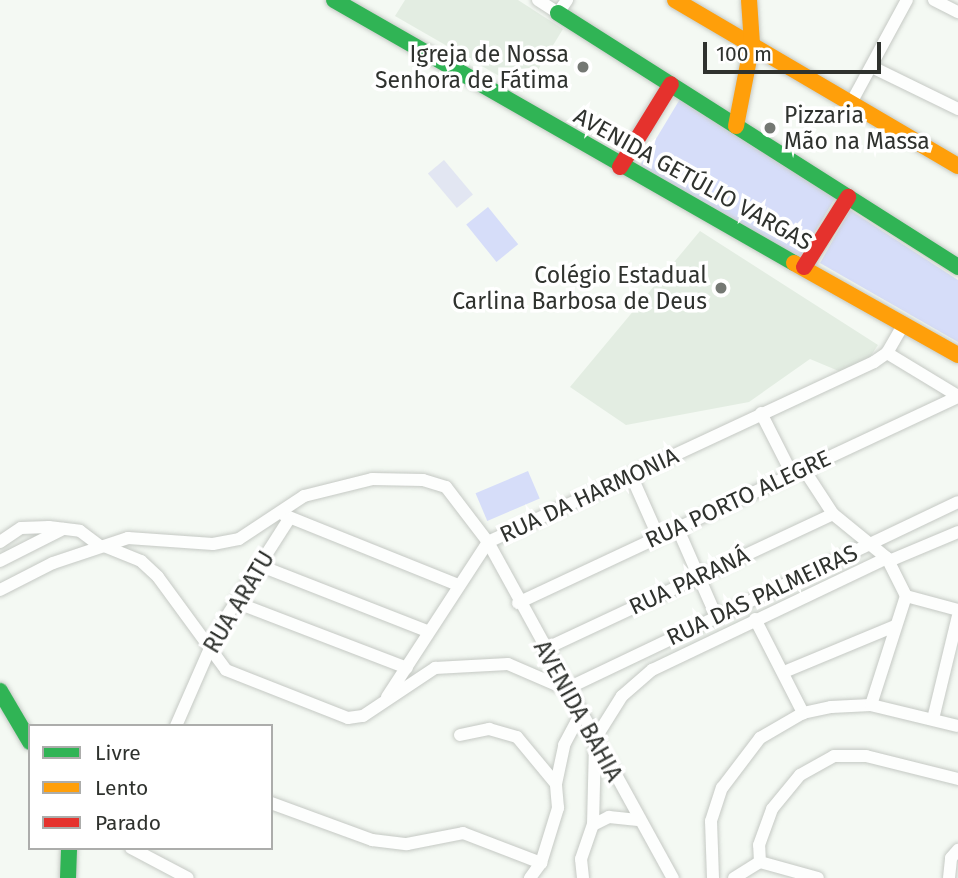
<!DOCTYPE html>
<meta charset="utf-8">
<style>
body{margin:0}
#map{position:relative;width:958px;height:878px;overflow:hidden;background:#f4f9f3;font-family:"Fira Sans",sans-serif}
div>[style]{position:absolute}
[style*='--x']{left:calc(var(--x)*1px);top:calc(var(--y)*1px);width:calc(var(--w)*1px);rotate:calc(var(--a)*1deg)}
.built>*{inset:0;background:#e3ede2}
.green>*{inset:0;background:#d6ddf9;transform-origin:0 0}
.water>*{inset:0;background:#e2e6f2;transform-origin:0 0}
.roads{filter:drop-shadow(0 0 2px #c5c9c4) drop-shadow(0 0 2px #c5c9c4)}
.street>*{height:12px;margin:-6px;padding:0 6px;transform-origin:6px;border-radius:6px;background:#fdfefd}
.fast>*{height:16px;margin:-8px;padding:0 8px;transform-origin:8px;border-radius:8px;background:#30b455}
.slow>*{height:16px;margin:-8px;padding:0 8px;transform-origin:8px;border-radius:8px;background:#ff9f0a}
.jam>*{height:16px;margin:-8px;padding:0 8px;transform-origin:8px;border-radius:8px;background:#e5322d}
.dots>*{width:19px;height:19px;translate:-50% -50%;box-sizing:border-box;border:4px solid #fff;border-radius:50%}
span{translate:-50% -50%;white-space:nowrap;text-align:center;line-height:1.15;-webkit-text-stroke:7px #fff;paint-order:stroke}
.poi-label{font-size:23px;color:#2f322e}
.right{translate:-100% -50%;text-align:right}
.left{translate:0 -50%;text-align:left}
.street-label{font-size:23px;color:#2f322e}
.legend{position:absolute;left:28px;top:724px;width:245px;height:126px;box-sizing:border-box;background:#fff;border:2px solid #acadab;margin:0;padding:9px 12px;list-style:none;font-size:21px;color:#2f322e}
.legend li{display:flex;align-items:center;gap:14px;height:35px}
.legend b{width:35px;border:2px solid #acadab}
.scale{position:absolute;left:703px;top:42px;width:178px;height:32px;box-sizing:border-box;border:4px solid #2f322e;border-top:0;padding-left:9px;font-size:21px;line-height:24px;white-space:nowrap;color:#2f322e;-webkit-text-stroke:5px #fff;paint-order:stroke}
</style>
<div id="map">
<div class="built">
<i style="clip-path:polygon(405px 0,518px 0,563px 29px,525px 91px,395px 16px)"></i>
<i style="clip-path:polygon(700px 231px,878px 345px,866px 363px,841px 372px,810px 359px,749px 402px,626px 425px,570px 387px)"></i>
</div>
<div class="green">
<i style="left:680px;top:99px;width:184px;height:78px;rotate:31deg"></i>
<i style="left:488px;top:207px;width:48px;height:28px;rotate:51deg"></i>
<i style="clip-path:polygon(850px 210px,958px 280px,958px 342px,820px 263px)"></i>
<i style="left:528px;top:471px;width:30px;height:57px;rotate:67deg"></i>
</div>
<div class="water">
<i style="left:444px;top:160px;width:45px;height:21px;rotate:50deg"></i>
</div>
<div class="roads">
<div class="street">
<i style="--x:538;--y:0;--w:24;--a:33"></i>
<i style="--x:558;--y:13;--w:16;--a:-55"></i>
<i style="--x:934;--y:0;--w:27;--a:27"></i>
<i style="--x:872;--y:67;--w:96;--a:26"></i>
<i style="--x:851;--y:103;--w:117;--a:-61.5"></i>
<i style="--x:887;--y:353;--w:83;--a:31.2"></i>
<i style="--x:761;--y:413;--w:68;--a:63.1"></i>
<i style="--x:803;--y:468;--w:55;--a:56.9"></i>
<i style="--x:833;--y:514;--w:70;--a:39.2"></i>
<i style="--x:887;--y:558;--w:42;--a:63.4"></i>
<i style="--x:631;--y:475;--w:67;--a:66.1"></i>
<i style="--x:284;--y:515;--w:188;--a:21.9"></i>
<i style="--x:677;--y:527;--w:97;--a:66.3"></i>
<i style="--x:0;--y:542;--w:25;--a:-34"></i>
<i style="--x:21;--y:528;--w:28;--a:-2"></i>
<i style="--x:49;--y:527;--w:31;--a:7"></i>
<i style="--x:80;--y:531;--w:25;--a:37"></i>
<i style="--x:488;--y:542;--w:426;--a:-25"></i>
<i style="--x:874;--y:362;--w:16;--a:-35"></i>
<i style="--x:887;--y:353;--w:34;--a:-60"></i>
<i style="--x:104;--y:546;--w:40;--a:22"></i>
<i style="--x:141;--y:561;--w:23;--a:43"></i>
<i style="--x:158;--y:577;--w:115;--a:53.8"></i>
<i style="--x:226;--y:670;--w:131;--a:21.5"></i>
<i style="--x:348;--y:718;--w:15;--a:-8"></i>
<i style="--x:363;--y:716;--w:87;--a:-33.7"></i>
<i style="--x:435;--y:668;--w:73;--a:-3.1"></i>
<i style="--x:508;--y:664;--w:63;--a:23.3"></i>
<i style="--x:566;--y:689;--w:434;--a:-25.5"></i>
<i style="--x:0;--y:561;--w:71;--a:-26.9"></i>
<i style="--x:889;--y:561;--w:75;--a:-22.8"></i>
<i style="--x:261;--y:566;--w:180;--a:21.4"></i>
<i style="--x:0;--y:590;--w:59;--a:-27"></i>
<i style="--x:53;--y:563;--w:79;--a:-18.4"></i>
<i style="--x:128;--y:538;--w:85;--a:4"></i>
<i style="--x:213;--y:544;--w:26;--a:-11"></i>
<i style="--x:239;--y:539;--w:78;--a:-33.5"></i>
<i style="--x:304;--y:496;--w:70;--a:-14"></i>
<i style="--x:372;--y:479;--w:51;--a:1.1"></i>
<i style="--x:423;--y:480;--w:24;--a:17"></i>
<i style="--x:446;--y:487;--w:69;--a:52.6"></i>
<i style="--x:488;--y:542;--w:384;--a:61.2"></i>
<i style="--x:906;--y:596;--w:54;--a:15.1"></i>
<i style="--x:235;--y:602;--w:184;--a:21"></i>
<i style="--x:518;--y:603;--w:486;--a:-25.1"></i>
<i style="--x:755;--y:619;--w:106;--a:62.9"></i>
<i style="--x:545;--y:649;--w:318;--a:-25.1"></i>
<i style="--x:784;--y:672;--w:120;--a:-22.5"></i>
<i style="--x:387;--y:697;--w:185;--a:-56.9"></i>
<i style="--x:871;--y:705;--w:114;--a:-72.2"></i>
<i style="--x:933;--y:719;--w:106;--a:-76.4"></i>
<i style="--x:176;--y:726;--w:105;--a:-66.4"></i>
<i style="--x:218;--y:630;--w:132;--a:-57.4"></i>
<i style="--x:460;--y:735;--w:30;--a:-12"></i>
<i style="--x:489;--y:729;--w:29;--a:16"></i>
<i style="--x:517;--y:737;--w:61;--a:50.3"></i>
<i style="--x:595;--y:739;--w:51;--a:-57.9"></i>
<i style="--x:622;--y:696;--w:40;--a:-41"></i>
<i style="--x:652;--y:670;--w:260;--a:-25.5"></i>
<i style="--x:271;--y:803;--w:108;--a:20.1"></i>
<i style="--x:372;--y:840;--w:35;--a:7"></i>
<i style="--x:407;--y:844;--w:57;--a:-11.1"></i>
<i style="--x:463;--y:833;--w:84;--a:21"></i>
<i style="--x:593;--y:825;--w:82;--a:-88.6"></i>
<i style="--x:131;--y:848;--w:64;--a:27.8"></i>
<i style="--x:760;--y:862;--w:17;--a:-93"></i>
<i style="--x:759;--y:845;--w:38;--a:-70"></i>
<i style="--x:772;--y:809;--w:44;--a:-50.5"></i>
<i style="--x:800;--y:775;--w:39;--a:-29"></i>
<i style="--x:834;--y:756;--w:32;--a:0"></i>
<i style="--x:866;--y:756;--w:95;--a:14"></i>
<i style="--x:760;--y:862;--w:60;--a:15.4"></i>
<i style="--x:530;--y:878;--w:19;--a:-54"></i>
<i style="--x:541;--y:863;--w:58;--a:-72.8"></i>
<i style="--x:558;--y:808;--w:24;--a:-95"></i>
<i style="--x:556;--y:784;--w:40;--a:-78"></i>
<i style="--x:564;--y:745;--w:34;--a:-62"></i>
<i style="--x:583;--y:878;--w:19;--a:-96"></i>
<i style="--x:581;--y:859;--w:36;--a:-71"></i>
<i style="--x:593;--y:825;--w:18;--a:-27"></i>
<i style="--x:609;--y:817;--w:29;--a:6"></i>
<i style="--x:713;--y:878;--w:57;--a:-92"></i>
<i style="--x:711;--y:821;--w:35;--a:-72"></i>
<i style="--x:722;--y:788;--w:63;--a:-52.8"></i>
<i style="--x:760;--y:738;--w:50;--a:-30.2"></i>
<i style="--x:803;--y:713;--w:29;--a:-12"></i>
<i style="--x:831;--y:707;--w:40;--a:-2.9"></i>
<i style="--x:871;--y:705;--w:89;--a:13.6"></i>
<i style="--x:734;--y:878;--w:31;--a:-32"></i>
<i style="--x:949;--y:878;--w:20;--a:-84"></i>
<i style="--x:951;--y:858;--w:11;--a:-49"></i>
</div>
<div class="fast">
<i style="--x:334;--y:0;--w:530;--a:29.76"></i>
<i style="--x:558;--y:13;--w:474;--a:32.4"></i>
<i style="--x:0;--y:691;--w:59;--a:59.5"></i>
<i style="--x:68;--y:878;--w:30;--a:-88"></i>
</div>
<div class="slow">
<i style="--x:675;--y:0;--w:328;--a:30.4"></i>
<i style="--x:736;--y:126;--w:84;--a:-79"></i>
<i style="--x:752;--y:44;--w:44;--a:-93.9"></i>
<i style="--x:794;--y:263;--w:188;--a:29.3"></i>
</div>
<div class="jam">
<i style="--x:620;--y:167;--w:97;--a:-58.4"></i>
<i style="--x:804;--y:267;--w:83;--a:-57.8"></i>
</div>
</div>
<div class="dots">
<i style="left:583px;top:67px;background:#747873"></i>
<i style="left:770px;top:128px;background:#747873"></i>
<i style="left:721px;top:288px;background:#747873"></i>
</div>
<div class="poi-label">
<span class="right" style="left:569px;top:67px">Igreja de Nossa<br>Senhora de Fátima</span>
<span class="left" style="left:784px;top:128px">Pizzaria<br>Mão na Massa</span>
<span class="right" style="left:707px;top:288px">Colégio Estadual<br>Carlina Barbosa de Deus</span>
</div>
<div class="street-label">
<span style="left:693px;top:179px;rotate:29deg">AVENIDA GETÚLIO VARGAS</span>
<span style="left:589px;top:495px;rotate:-25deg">RUA DA HARMONIA</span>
<span style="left:738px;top:499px;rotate:-25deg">RUA PORTO ALEGRE</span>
<span style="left:689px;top:581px;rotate:-25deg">RUA PARANÁ</span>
<span style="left:762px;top:595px;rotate:-25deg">RUA DAS PALMEIRAS</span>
<span style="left:239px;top:602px;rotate:-59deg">RUA ARATU</span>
<span style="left:578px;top:711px;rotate:61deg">AVENIDA BAHIA</span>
</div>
<ul class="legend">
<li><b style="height:9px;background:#30b455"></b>Livre</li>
<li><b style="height:9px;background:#ff9f0a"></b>Lento</li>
<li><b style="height:9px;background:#e5322d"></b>Parado</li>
</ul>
<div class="scale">100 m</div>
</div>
